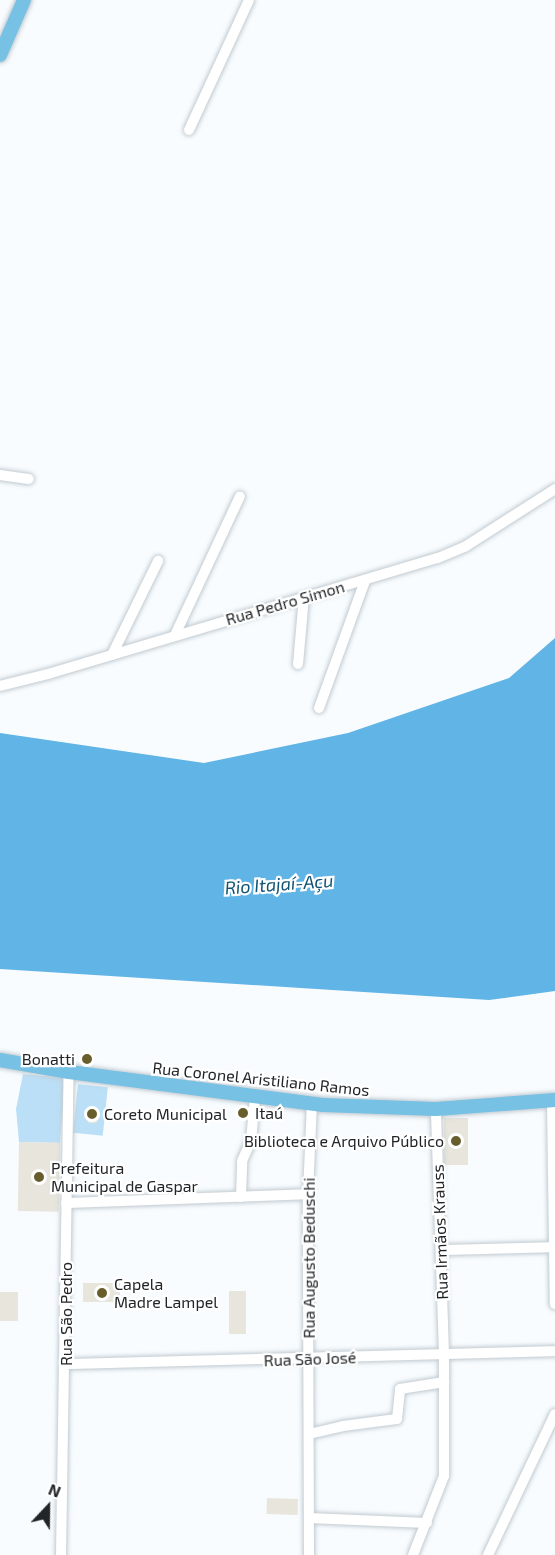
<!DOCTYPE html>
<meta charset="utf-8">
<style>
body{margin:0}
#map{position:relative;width:555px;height:1555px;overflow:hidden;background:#f8fcff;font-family:"Exo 2",sans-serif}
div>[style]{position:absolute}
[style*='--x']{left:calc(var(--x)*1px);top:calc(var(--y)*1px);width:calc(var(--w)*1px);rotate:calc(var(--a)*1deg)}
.green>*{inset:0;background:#bbdff6;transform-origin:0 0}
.water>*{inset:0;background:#60b4e6}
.building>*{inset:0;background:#e7e5dc;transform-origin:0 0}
.roads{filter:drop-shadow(0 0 2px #c2cbd1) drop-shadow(0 0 2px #c2cbd1)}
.minor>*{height:10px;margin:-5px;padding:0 5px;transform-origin:5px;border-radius:5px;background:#fff}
.major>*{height:14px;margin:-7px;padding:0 7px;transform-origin:7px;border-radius:7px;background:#76c1e4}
.dots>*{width:16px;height:16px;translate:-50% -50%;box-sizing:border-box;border:3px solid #fff;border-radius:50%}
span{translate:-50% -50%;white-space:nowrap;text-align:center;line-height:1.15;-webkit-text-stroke:4.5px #fff;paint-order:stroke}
.street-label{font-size:16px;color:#222528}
.poi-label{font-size:16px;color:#222528}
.right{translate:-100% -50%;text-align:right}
.left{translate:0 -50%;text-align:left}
.water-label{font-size:18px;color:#105374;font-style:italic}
.north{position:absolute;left:18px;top:1477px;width:60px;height:60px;-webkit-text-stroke:4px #fff;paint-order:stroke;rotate:22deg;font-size:16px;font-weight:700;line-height:24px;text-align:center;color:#222528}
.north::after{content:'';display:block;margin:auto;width:21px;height:27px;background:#222528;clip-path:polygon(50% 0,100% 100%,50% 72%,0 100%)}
</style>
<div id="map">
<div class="green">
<i style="clip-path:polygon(23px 1074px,65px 1078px,60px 1143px,19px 1142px,16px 1109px)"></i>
<i style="left:78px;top:1084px;width:30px;height:49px;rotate:6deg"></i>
</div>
<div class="water">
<i style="clip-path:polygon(555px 638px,555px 991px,489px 1000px,0 969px,0 733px,204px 763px,348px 733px,509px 678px)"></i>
</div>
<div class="building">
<i style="clip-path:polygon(92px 1107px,99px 1110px,100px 1117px,96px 1123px,89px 1123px,84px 1117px,85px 1110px)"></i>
<i style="left:444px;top:1118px;width:24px;height:47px"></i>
<i style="left:19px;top:1142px;width:41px;height:69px;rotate:1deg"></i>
<i style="left:120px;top:1283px;width:19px;height:37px;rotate:90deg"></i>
<i style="left:229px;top:1291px;width:17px;height:43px"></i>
<i style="left:0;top:1292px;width:18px;height:29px"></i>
<i style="left:267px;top:1498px;width:31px;height:16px;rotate:2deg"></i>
</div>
<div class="roads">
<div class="minor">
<i style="--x:189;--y:130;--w:143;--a:-65.2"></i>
<i style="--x:0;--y:475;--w:29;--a:8"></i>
<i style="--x:175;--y:635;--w:153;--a:-64.9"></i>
<i style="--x:112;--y:655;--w:105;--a:-63.9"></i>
<i style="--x:298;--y:664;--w:67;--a:-84.9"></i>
<i style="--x:0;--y:686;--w:49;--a:-14"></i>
<i style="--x:48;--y:674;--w:407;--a:-16.6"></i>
<i style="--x:438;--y:558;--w:30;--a:-23"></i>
<i style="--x:466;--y:546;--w:106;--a:-32.6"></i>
<i style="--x:319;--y:708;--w:135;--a:-70.1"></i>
<i style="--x:552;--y:1101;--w:203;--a:89.2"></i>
<i style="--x:241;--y:1197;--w:36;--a:-88"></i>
<i style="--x:242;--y:1161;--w:22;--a:-66"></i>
<i style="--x:251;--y:1141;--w:44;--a:-84.8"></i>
<i style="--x:66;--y:1203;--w:242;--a:-2.1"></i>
<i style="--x:441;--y:1250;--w:113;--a:-1.5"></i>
<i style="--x:66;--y:1364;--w:489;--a:-1.5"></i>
<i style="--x:309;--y:1434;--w:35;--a:-13"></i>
<i style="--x:343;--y:1426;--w:54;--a:-7.4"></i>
<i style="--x:397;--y:1419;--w:30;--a:-84"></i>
<i style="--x:400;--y:1389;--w:45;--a:-9"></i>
<i style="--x:309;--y:1518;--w:118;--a:2.4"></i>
<i style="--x:61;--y:1555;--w:483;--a:-89.1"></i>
<i style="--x:309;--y:1555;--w:361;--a:-90.2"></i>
<i style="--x:308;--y:1194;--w:90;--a:-87.5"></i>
<i style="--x:413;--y:1555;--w:85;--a:-68.6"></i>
<i style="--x:444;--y:1476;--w:122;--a:-90"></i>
<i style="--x:444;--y:1354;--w:245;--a:-91.9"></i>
<i style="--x:488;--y:1555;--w:156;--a:-64.6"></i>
</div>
<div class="major">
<i style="--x:0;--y:55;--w:60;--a:-66.4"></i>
<i style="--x:0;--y:1060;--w:70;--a:9.9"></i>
<i style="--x:69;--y:1072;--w:256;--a:7.4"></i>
<i style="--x:323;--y:1105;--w:113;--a:2"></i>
<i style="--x:436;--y:1109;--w:119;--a:-4.3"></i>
</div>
</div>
<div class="dots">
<i style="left:87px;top:1059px;background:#675e2b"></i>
<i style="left:243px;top:1113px;background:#675e2b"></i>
<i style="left:92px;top:1114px;background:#675e2b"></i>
<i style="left:456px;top:1141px;background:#675e2b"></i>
<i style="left:39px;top:1177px;background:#675e2b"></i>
<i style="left:102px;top:1293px;background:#675e2b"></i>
</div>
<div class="street-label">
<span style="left:285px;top:603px;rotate:-16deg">Rua Pedro Simon</span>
<span style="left:261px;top:1079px;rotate:6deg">Rua Coronel Aristiliano Ramos</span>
<span style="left:440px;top:1232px;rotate:-92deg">Rua Irmãos Krauss</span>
<span style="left:309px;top:1258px;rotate:-90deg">Rua Augusto Beduschi</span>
<span style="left:66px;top:1314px;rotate:-90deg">Rua São Pedro</span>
<span style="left:310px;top:1359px;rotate:-2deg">Rua São José</span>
</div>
<div class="poi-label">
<span class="right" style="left:75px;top:1059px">Bonatti</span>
<span class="left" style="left:255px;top:1113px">Itaú</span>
<span class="left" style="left:104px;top:1114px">Coreto Municipal</span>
<span class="right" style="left:444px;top:1141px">Biblioteca e Arquivo Público</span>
<span class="left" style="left:51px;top:1177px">Prefeitura<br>Municipal de Gaspar</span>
<span class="left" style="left:114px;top:1293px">Capela<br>Madre Lampel</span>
</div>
<div class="water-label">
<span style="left:279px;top:884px;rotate:-4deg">Rio Itajaí-Açu</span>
</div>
<div class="north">N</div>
</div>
